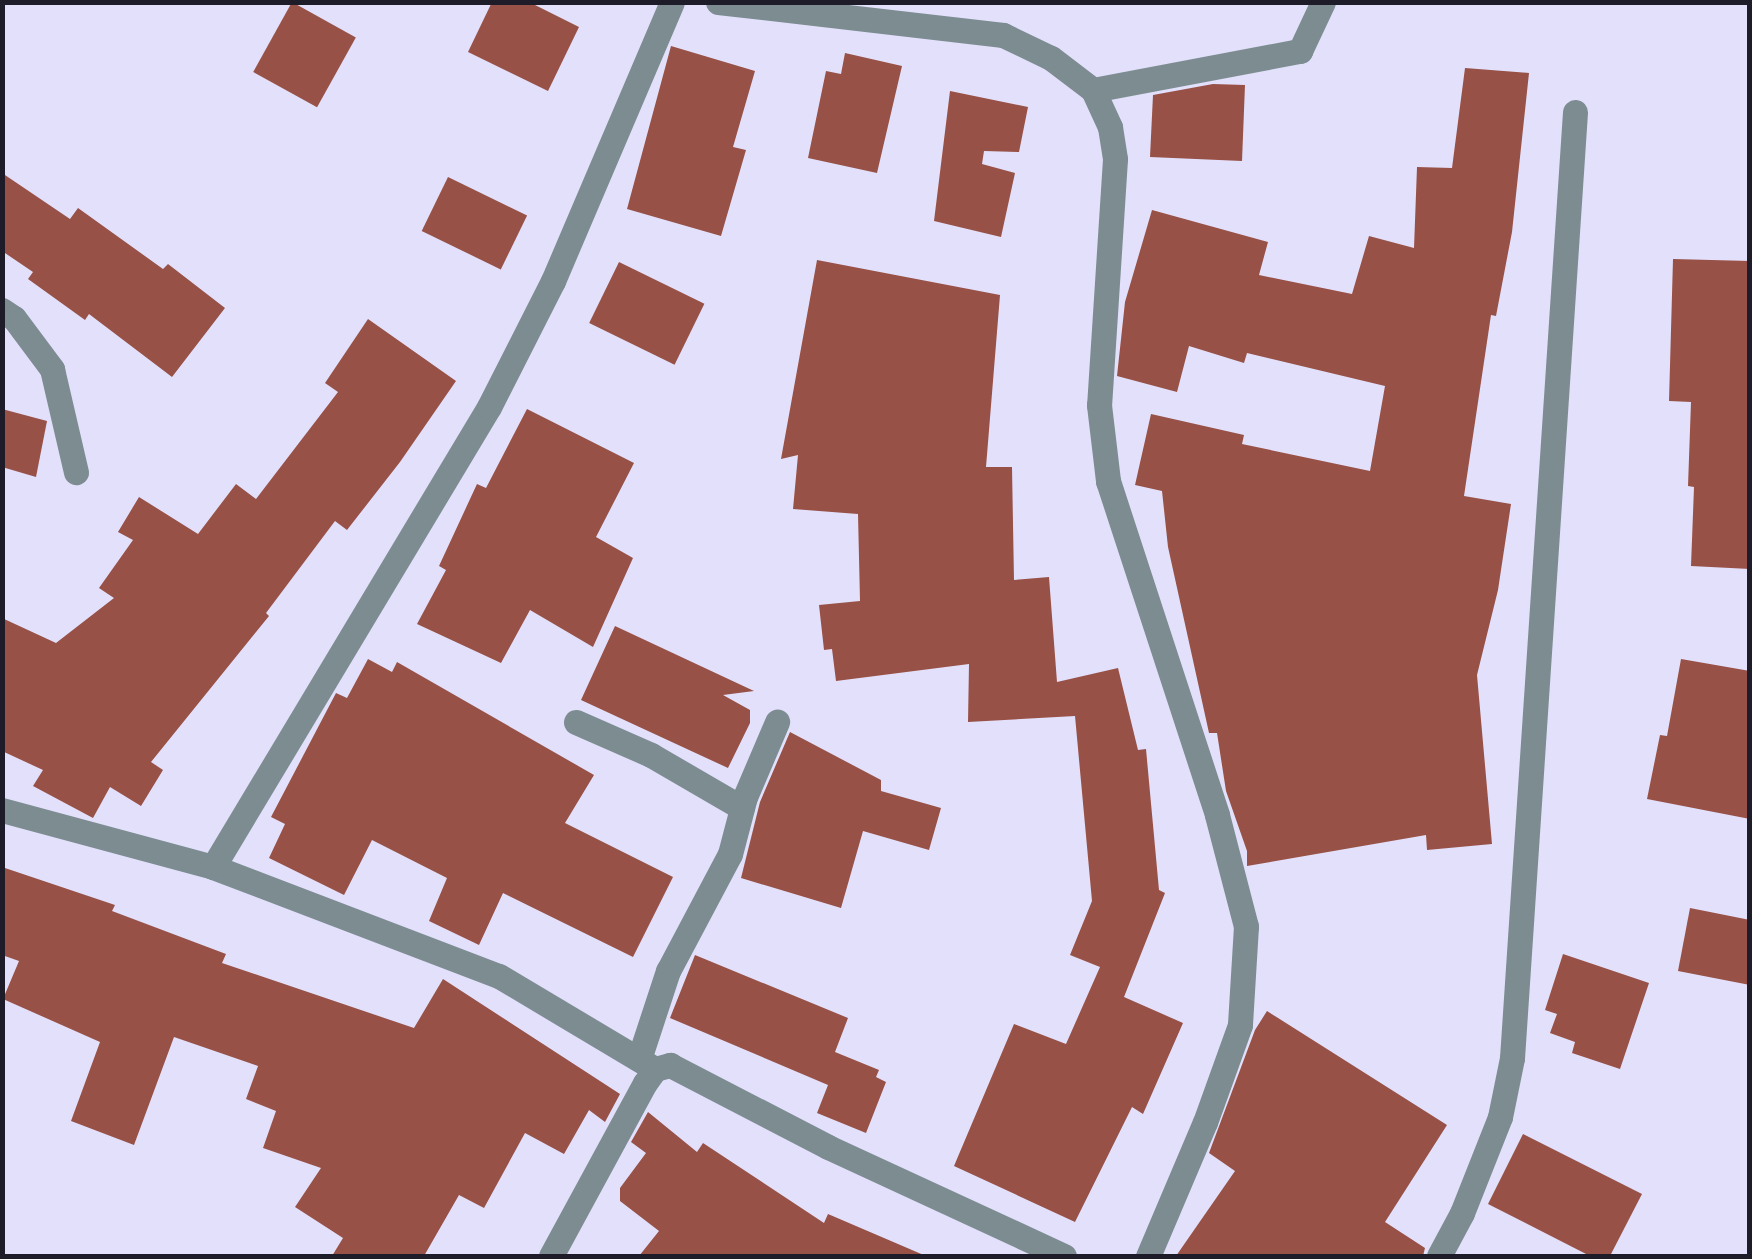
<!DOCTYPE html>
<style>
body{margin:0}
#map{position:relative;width:1752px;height:1259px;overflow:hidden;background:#e2e0fb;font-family:"Varela Round",sans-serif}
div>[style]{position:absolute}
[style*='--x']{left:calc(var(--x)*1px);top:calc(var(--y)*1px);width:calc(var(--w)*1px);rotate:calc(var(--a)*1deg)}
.building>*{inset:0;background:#985146;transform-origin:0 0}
.street>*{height:25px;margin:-12.5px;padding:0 12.5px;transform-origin:12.5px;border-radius:12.5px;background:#7c8c91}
span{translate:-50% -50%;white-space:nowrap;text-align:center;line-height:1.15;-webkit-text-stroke:10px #f0effc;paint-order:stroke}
.frame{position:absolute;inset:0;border:5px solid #1d1c28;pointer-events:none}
</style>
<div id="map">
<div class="building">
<i style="left:292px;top:2px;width:73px;height:80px;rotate:29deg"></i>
<i style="clip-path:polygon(492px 2px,529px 2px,579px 27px,548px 91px,468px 52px)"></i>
<i style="clip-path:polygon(671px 46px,755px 71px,733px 147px,746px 150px,721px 236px,627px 209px)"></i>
<i style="clip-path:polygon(845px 53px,902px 66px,877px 173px,808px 158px,826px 71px,841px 74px)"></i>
<i style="clip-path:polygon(1465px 68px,1529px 73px,1512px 232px,1496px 316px,1491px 315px,1464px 496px,1511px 504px,1498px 590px,1477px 675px,1492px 844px,1427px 850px,1426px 835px,1247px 866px,1247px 851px,1226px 791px,1217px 733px,1209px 733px,1168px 547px,1162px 491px,1135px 485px,1151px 414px,1244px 435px,1242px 444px,1370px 471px,1385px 386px,1247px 353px,1244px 363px,1189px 346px,1177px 392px,1117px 376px,1125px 302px,1152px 210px,1268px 242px,1259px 275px,1352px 294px,1369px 236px,1414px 248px,1417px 167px,1452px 168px)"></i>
<i style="clip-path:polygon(1213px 84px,1245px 85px,1242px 161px,1150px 157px,1153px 95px)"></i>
<i style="clip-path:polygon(950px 91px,1028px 107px,1019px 152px,984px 151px,982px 164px,1015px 173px,1001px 237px,934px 221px)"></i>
<i style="clip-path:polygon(2px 173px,70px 219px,78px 208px,163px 269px,168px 264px,225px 308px,172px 377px,89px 314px,85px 320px,28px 279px,33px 272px,2px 251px)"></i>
<i style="left:448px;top:177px;width:88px;height:60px;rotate:26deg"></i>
<i style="clip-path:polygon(1673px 259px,1750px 261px,1750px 569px,1691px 566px,1694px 487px,1688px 486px,1691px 402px,1669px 401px)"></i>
<i style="clip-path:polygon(817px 260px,1000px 295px,986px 467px,1012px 467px,1014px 580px,1049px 577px,1057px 682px,1118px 668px,1138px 750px,1146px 749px,1159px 890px,1165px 893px,1124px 997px,1183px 1023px,1143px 1114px,1132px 1107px,1075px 1222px,954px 1166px,1014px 1024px,1066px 1044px,1100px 967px,1070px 955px,1092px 901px,1075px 716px,968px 722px,969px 664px,836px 681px,832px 649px,824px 650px,819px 605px,860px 601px,858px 514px,793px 509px,798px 455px,781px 459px)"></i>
<i style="left:619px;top:262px;width:95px;height:68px;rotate:26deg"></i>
<i style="clip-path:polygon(368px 319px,456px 381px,400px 462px,347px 530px,335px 521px,266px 613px,269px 616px,151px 762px,163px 770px,141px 806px,110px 787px,93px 818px,33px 786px,43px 770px,2px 751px,2px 618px,56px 643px,114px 598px,99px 588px,133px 540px,118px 532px,139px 497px,198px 534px,236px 484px,256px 499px,338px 392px,325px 383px)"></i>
<i style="clip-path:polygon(2px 409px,47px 421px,36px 477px,2px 467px)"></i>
<i style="clip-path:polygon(527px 409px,634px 463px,596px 537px,633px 558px,593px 647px,530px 610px,501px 663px,417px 624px,446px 570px,439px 566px,477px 484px,486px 488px)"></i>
<i style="clip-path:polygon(615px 626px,754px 691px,723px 695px,750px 710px,750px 723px,728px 768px,581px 700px)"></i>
<i style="clip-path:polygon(368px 659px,392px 672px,397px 662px,594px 775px,565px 823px,673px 877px,633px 957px,503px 893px,479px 945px,429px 921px,447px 878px,372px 840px,344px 895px,269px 858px,285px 824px,271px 817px,336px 693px,347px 698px)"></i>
<i style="clip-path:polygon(1681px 659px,1750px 671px,1750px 819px,1647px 799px,1660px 735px,1667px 736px)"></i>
<i style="clip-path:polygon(790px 732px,881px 780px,881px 791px,941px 808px,929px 850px,863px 831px,841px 908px,741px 878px,760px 802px)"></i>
<i style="clip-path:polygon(2px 867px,115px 905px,112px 911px,226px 954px,222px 963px,414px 1028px,443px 979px,620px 1094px,605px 1122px,589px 1110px,564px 1154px,525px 1133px,484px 1208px,459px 1195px,424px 1256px,332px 1256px,343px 1238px,295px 1207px,321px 1168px,263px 1148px,276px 1111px,246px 1099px,258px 1066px,174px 1037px,134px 1145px,71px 1121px,100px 1042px,3px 999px,19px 961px,2px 955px)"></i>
<i style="clip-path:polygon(1690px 908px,1750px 920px,1750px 985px,1678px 971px)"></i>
<i style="clip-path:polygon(1563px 954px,1649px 983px,1620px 1069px,1572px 1053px,1575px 1042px,1550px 1033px,1557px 1014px,1545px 1010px)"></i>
<i style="clip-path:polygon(695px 955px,848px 1018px,835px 1052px,879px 1070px,876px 1077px,886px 1082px,866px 1133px,817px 1113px,828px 1085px,670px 1018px)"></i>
<i style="clip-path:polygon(1267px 1011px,1447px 1125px,1385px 1222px,1425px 1248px,1423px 1256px,1176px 1256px,1235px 1171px,1209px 1153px,1255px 1030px)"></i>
<i style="clip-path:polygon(648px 1112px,697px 1152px,703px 1143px,824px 1223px,828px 1214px,926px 1256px,639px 1256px,659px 1231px,620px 1201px,620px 1188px,646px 1153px,631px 1142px)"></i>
<i style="clip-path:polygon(1523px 1134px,1642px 1194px,1610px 1256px,1590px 1256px,1488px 1204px)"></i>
</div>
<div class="street">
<i style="--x:718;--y:2;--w:287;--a:6.6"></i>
<i style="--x:1003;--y:35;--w:53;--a:25.6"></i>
<i style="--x:1051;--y:58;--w:53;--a:37.3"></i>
<i style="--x:1093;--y:90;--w:41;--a:65.3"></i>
<i style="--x:1110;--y:127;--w:32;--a:81"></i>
<i style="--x:1115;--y:159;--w:247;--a:93.7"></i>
<i style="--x:1099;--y:405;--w:77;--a:83.2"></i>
<i style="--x:1108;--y:481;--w:351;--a:71.9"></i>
<i style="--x:1217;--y:815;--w:115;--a:75.4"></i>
<i style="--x:1246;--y:926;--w:99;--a:93.5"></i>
<i style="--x:1240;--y:1025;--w:103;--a:109.8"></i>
<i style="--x:1205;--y:1122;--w:146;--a:113"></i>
<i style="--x:1093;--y:90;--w:211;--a:-10.7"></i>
<i style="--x:1300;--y:51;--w:54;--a:-64.9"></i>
<i style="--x:2;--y:310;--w:14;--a:34"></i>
<i style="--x:14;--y:318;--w:64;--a:53.3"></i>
<i style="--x:52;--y:369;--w:106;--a:76.9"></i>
<i style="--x:576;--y:722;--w:82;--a:23.7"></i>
<i style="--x:651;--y:755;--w:105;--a:30.2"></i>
<i style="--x:2;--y:810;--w:219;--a:15.1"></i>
<i style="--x:213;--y:867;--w:306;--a:20.9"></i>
<i style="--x:499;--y:976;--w:182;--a:30.8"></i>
<i style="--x:213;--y:867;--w:536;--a:-59.04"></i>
<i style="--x:489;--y:407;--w:141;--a:-63.1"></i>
<i style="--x:553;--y:281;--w:303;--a:-66.9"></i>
<i style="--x:639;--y:1059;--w:93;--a:-71.8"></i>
<i style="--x:668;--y:971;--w:132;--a:-62.1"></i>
<i style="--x:730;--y:854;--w:59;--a:-75.3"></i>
<i style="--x:745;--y:797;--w:82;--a:-66.9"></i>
<i style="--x:551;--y:1256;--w:197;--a:-61.5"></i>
<i style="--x:645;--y:1083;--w:17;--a:-54"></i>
<i style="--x:655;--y:1069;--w:16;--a:-15"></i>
<i style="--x:670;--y:1065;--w:178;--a:27.4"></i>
<i style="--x:828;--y:1147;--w:260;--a:24.8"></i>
<i style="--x:1439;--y:1256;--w:49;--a:-61.9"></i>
<i style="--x:1462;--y:1213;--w:103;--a:-68.4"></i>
<i style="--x:1500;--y:1117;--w:60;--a:-78.5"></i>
<i style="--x:1512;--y:1058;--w:948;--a:-86.19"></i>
</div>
<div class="frame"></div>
</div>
